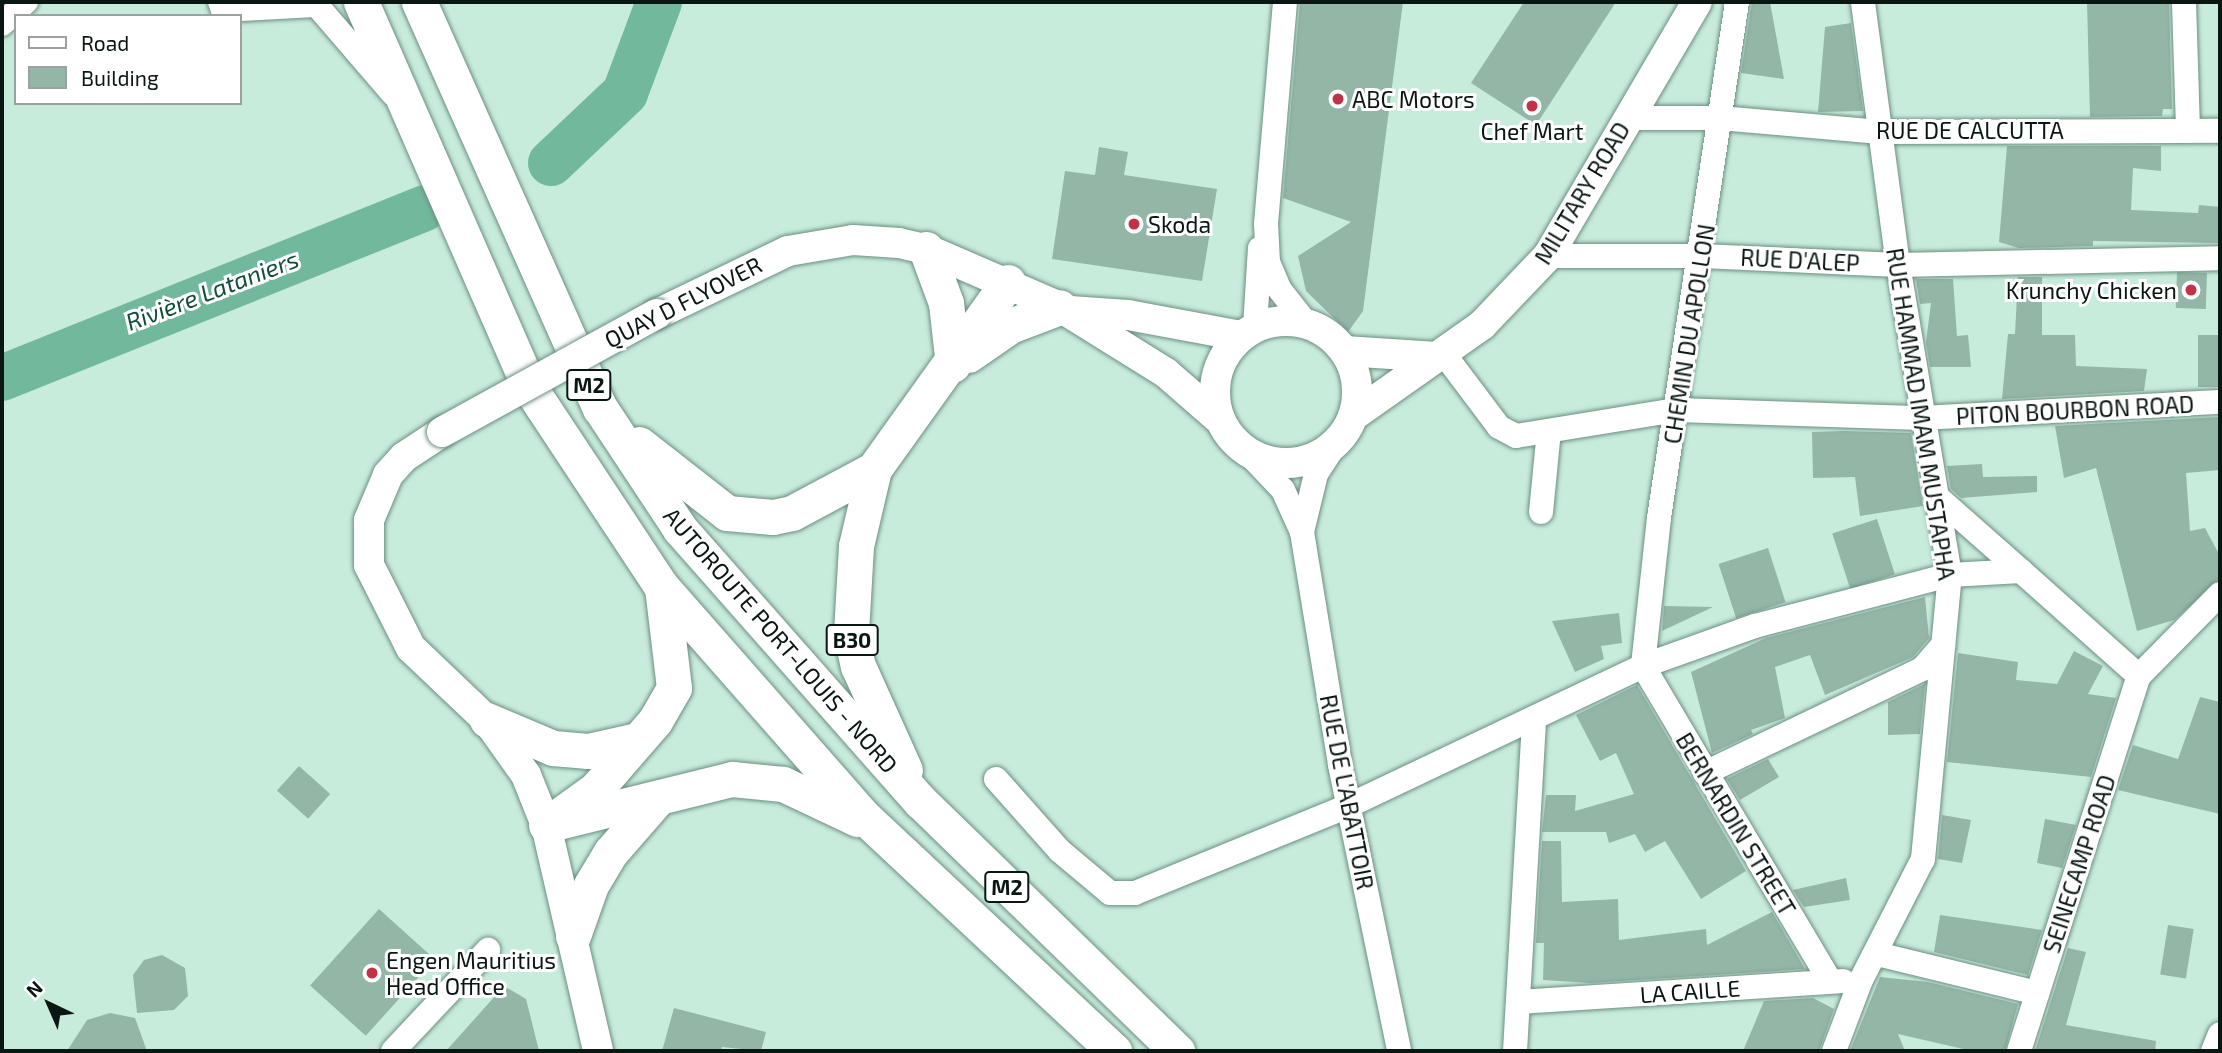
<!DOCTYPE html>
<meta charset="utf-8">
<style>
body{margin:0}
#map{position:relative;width:2222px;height:1053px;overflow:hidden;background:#c8ecdc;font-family:"Exo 2",sans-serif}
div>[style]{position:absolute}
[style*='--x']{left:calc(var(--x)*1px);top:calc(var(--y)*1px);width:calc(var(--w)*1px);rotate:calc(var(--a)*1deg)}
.river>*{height:46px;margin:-23px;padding:0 23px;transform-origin:23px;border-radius:23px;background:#72b89c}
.building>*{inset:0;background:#94b6a7;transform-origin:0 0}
.roads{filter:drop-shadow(0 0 2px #6d8e80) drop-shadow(0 0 2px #6d8e80)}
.minor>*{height:24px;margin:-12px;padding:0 12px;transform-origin:12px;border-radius:12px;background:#fff}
.major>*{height:30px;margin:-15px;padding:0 15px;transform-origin:15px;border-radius:15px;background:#fff}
.major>.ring{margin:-15px;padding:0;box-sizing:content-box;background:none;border:30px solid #fff;border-radius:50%}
.highway>*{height:35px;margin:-17.5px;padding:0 17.5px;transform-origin:17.5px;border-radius:17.5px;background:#fff}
.bridges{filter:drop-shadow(0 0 2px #6d8e80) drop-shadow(0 0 2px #6d8e80)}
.major-bridge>*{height:30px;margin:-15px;padding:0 15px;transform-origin:15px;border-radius:15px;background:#fff}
.dots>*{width:19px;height:19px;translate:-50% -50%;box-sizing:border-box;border:4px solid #fff;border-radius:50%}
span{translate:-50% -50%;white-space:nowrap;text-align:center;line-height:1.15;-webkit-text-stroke:6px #fff;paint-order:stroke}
.shield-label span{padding:2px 5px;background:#fff;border:2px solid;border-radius:5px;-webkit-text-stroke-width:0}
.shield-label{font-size:21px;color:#091611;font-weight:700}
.poi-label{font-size:23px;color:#091611}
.left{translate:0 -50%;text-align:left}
.right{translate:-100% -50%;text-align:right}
.street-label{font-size:23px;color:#091611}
.water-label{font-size:24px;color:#124c39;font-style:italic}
.frame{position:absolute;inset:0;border:4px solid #091611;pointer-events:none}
.legend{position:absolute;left:14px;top:14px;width:228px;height:91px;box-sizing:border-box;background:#fff;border:2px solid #9da2a0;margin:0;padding:9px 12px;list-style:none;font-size:21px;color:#091611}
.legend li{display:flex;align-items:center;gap:14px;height:35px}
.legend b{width:35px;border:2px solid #9da2a0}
.north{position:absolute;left:14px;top:969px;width:70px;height:70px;-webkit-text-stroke:5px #fff;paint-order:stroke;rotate:316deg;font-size:19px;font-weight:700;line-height:28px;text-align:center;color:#091611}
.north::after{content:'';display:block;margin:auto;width:24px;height:32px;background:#091611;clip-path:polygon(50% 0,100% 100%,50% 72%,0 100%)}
</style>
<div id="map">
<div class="river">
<i style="--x:551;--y:163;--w:102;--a:-43.4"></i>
<i style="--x:625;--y:93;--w:97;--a:-69.5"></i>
<i style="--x:2;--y:378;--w:455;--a:-21.9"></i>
</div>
<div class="building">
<i style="clip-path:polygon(1300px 2px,1403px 2px,1363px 311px,1348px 332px,1306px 291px,1298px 256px,1351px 222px,1283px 198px)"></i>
<i style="clip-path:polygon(1524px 2px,1616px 2px,1536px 125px,1471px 83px)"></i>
<i style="clip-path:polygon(1752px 2px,1770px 2px,1784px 79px,1741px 73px)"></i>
<i style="clip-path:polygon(2087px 2px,2169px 2px,2172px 109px,2163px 109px,2162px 116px,2090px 117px)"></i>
<i style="clip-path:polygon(1851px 23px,1863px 111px,1818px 112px,1825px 27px)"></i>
<i style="clip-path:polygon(2007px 146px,2161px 146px,2161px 171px,2133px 168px,2131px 210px,2198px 213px,2199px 205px,2220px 207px,2220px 243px,2093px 241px,2093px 246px,2019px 248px,1999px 242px)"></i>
<i style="clip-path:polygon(1099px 147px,1128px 152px,1124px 175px,1217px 189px,1202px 281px,1052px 259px,1065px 171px,1095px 175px)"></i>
<i style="left:2207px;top:273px;width:36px;height:30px;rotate:92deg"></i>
<i style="clip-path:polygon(2018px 277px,2042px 277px,2042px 335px,2075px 335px,2076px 366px,2147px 369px,2144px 391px,2002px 399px,2008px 334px,2015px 334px)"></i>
<i style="clip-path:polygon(1916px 279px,1953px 279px,1957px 336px,1968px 335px,1971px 367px,1930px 367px,1926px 342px,1931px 303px,1920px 304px)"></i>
<i style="left:2220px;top:335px;width:52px;height:22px;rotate:90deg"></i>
<i style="clip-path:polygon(2220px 417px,2220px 470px,2186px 473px,2190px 531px,2205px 528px,2220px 556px,2220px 580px,2174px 620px,2137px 631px,2096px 468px,2064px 478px,2055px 426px)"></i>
<i style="clip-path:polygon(1844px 431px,1911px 433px,1923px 506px,1860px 516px,1855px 477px,1813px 478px,1812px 432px)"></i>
<i style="clip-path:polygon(1982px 464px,1983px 477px,2037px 476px,2037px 492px,1961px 498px,1951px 489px,1947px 466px)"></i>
<i style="left:1877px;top:519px;width:58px;height:47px;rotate:72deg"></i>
<i style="left:1768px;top:548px;width:57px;height:52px;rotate:72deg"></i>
<i style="clip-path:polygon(1925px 597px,1929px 638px,1913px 657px,1825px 695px,1810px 655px,1775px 667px,1785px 718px,1751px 730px,1753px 734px,1712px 753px,1691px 672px,1766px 638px)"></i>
<i style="clip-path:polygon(1664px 606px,1713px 607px,1662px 631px)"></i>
<i style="clip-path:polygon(1619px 613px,1622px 643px,1601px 646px,1604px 659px,1575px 672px,1552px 621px)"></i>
<i style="clip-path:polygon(2074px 651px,2103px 666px,2088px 694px,2116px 698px,2091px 777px,1947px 762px,1958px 653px,2018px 662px,2016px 680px,2057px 684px)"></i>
<i style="clip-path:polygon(1925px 684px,1920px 734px,1888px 735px,1888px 702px)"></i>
<i style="clip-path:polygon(1637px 685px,1746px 871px,1701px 899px,1665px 841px,1645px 852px,1635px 834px,1609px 843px,1606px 832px,1542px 832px,1546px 795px,1576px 795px,1575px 811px,1634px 794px,1616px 753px,1600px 761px,1576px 715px)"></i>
<i style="clip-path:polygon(2200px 697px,2220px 702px,2220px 814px,2118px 790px,2133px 745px,2178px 759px)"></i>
<i style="clip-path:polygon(1768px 759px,1779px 777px,1740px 800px,1727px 779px)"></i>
<i style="left:299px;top:766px;width:42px;height:33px;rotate:42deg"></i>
<i style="clip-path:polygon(1942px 815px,1971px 820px,1962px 863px,1938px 859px)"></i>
<i style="clip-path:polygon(2045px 819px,2076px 825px,2062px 868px,2037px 863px)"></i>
<i style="clip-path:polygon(1542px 841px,1561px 841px,1562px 902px,1618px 899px,1619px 940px,1706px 929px,1707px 945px,1772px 912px,1805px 969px,1590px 983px,1543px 980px,1544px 943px,1536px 943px)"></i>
<i style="clip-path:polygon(1846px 878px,1850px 900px,1804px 907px,1793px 890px)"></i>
<i style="left:379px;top:909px;width:75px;height:103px;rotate:42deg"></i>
<i style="clip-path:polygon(1940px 915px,2042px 930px,2028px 975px,1934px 952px)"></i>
<i style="left:2168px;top:925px;width:26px;height:50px;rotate:9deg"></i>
<i style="clip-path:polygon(2068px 948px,2086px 952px,2066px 1025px,2156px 1041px,2155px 1051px,2035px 1051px)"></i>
<i style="clip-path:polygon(162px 955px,185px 968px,188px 996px,174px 1010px,137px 1013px,133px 975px,144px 960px)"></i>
<i style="clip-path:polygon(1880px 977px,1928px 982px,2018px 1004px,2005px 1051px,1972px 1051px,1898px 1034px,1905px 1051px,1850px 1051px)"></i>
<i style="clip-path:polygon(504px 986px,526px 999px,539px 1051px,446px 1051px)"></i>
<i style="clip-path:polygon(1813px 998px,1834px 1009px,1819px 1051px,1743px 1051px,1764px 1001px)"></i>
<i style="clip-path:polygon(674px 1008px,766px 1032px,761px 1051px,722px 1047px,721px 1051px,662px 1051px)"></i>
<i style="clip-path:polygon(110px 1013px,135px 1018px,147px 1051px,67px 1051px,87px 1020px)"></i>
</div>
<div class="roads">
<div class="minor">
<i style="--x:220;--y:2;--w:9;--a:69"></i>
<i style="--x:223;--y:10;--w:92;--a:-3.1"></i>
<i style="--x:314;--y:2;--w:121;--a:49.3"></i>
<i style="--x:1285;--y:2;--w:223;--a:94.9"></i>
<i style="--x:1266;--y:224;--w:38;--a:87"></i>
<i style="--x:1268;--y:262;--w:30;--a:67"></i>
<i style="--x:1280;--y:290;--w:42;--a:51.8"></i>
<i style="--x:1737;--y:2;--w:522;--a:98.6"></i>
<i style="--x:1659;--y:518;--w:149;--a:96.2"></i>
<i style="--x:1643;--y:666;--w:366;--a:59.3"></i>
<i style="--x:2184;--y:2;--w:128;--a:88.2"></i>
<i style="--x:2;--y:24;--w:33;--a:-43"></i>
<i style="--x:1628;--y:118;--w:92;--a:0"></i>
<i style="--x:1720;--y:118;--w:161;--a:5"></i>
<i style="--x:1880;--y:132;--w:340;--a:-0.2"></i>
<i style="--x:1548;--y:256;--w:154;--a:0"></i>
<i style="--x:1702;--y:256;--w:196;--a:2.6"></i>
<i style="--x:1898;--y:265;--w:322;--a:-1.2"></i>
<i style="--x:1255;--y:327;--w:79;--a:-86.4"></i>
<i style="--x:1444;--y:354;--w:91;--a:53"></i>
<i style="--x:1499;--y:427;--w:19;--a:28"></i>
<i style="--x:1516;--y:436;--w:163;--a:-9.2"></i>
<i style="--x:1677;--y:410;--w:245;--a:1.9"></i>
<i style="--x:1922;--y:418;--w:298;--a:-3.1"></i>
<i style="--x:1248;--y:453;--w:51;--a:46.6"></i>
<i style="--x:1283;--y:490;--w:46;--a:65.7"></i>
<i style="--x:1302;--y:532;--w:236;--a:80.7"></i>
<i style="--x:1340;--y:765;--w:292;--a:78.3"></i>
<i style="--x:1936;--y:496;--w:113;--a:41.4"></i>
<i style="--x:1541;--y:512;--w:81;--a:-84.4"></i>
<i style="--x:1302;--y:532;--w:60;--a:-76.4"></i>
<i style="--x:1316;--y:474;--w:40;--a:-57.1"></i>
<i style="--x:1705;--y:773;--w:241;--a:-25.6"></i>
<i style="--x:1922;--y:669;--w:32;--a:-49"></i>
<i style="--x:996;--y:779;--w:96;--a:48.4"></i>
<i style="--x:1060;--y:851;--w:65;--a:40"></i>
<i style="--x:1110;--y:893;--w:25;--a:0"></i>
<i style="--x:1135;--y:893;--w:230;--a:-22.2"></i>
<i style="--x:1348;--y:806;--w:327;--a:-25.4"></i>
<i style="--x:1643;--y:666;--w:119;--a:-19.7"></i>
<i style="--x:1755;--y:626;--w:202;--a:-14.7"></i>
<i style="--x:1950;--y:575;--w:71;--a:-3.2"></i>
<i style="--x:2021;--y:571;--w:158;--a:41.7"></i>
<i style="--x:1877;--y:954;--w:165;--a:13.7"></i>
<i style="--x:1519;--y:1002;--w:325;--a:-3.7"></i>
<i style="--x:393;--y:1051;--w:139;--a:-46.8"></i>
<i style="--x:1515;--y:1051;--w:333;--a:-86.7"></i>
<i style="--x:1834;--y:1051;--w:76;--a:-69.2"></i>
<i style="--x:1861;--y:980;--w:136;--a:-62.9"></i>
<i style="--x:1923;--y:859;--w:285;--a:-84.6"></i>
<i style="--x:1950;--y:575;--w:314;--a:-99.5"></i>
<i style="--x:1898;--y:265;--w:265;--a:-97.6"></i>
<i style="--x:2019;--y:1051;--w:394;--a:-72.3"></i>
<i style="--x:2139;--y:676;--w:115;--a:-45.4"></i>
<i style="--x:2213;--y:1051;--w:18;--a:-68"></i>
</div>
<div class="major">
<i style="--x:1070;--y:311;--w:58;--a:3.9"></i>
<i style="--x:1128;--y:315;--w:115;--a:10.5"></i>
<i style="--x:657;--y:314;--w:145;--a:-25.7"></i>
<i style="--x:788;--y:251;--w:66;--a:-9.6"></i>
<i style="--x:853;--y:240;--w:46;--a:3.7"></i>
<i style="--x:899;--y:243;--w:28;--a:13"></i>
<i style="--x:926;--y:249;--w:146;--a:23.4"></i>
<i style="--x:1060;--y:307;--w:125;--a:31.9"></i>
<i style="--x:1166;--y:373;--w:70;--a:41"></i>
<i class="ring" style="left:1215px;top:321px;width:112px;height:112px"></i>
<i style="--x:1345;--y:351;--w:92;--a:3.7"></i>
<i style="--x:1353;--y:416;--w:158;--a:-35.2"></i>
<i style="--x:1482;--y:325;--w:95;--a:-46.3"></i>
<i style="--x:1548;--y:256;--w:294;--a:-59.6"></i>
<i style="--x:442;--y:432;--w:45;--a:146.7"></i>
<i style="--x:404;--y:457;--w:24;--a:132"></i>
<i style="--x:388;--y:475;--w:49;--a:112.9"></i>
<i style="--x:369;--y:520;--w:45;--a:90"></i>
<i style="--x:369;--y:565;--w:93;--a:63.2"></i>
<i style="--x:411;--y:648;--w:105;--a:43.5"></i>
<i style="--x:487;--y:720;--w:67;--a:54.7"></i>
<i style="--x:526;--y:775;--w:54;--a:68.2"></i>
<i style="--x:546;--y:825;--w:232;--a:77"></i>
</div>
<div class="highway">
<i style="--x:361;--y:2;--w:418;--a:66.4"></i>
<i style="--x:528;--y:385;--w:241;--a:56.5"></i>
<i style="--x:661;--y:586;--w:306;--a:48.7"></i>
<i style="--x:863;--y:816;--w:344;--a:43.1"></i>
<i style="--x:419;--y:2;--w:445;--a:66"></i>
<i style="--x:600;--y:408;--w:145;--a:56.5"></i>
<i style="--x:680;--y:529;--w:363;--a:48.6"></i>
<i style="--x:920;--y:801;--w:359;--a:44.2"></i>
<i style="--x:926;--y:249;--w:58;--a:69.7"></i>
<i style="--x:946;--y:303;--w:62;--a:83.6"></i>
<i style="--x:968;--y:355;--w:51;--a:-34.6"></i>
<i style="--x:1010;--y:326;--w:53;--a:-20.8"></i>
<i style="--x:639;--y:444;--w:112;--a:38.1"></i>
<i style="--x:727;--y:513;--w:46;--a:5"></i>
<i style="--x:773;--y:517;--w:19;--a:-12"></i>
<i style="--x:792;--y:513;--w:93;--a:-28.2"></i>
<i style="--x:874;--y:469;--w:230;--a:-54.4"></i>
<i style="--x:874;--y:469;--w:79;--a:103.2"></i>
<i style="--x:856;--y:546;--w:88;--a:93.3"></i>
<i style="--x:851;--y:634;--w:33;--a:78"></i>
<i style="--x:858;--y:666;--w:114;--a:65.7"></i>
<i style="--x:487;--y:720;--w:72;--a:23"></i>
<i style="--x:553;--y:748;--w:35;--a:5"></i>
<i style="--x:588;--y:751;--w:50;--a:-12.7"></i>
<i style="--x:560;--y:815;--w:44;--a:-35.8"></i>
<i style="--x:596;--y:789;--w:90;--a:-49.1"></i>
<i style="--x:655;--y:721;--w:38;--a:-60"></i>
<i style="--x:674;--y:688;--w:101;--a:-96.8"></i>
<i style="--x:546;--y:825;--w:192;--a:-13.9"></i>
<i style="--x:732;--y:779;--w:51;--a:5.6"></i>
<i style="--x:783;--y:784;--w:82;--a:25.3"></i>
<i style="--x:573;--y:936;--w:54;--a:-70.6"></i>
<i style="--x:591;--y:885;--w:39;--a:-59"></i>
<i style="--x:611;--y:852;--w:72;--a:-49"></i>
</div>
</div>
<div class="bridges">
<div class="major-bridge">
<i style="--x:442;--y:432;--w:245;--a:-28.8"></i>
</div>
</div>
<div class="dots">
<i style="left:1338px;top:99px;background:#c23148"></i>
<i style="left:1532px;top:106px;background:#c23148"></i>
<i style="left:1134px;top:224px;background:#c23148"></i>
<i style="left:2191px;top:290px;background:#c23148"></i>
<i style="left:372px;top:973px;background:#c23148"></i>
</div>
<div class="shield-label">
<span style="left:589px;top:385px">M2</span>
<span style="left:852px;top:640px">B30</span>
<span style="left:1007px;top:887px">M2</span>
</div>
<div class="poi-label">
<span class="left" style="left:1352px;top:99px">ABC Motors</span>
<span style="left:1532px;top:131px">Chef Mart</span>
<span class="left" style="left:1148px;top:224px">Skoda</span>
<span class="right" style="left:2177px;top:290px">Krunchy Chicken</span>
<span class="left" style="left:386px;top:973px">Engen Mauritius<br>Head Office</span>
</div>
<div class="street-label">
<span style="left:1970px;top:130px">RUE DE CALCUTTA</span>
<span style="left:1582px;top:193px;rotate:-59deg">MILITARY ROAD</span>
<span style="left:1800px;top:260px;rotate:3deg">RUE D'ALEP</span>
<span style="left:683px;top:302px;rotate:-27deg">QUAY D FLYOVER</span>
<span style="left:1689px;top:334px;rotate:-81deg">CHEMIN DU APOLLON</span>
<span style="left:2075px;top:410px;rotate:-3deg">PITON BOURBON ROAD</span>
<span style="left:1921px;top:414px;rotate:81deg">RUE HAMMAD IMAM MUSTAPHA</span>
<span style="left:781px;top:640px;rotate:49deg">AUTOROUTE PORT-LOUIS - NORD</span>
<span style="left:1347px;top:792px;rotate:79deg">RUE DE L'ABATTOIR</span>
<span style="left:1736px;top:824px;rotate:59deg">BERNARDIN STREET</span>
<span style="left:2079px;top:864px;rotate:-72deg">SEINECAMP ROAD</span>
<span style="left:1690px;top:991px;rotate:-4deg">LA CAILLE</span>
</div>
<div class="water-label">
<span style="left:212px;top:290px;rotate:-21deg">Rivière Lataniers</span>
</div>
<div class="frame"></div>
<ul class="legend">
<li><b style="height:9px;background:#fff"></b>Road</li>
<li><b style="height:19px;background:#94b6a7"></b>Building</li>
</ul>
<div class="north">N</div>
</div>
